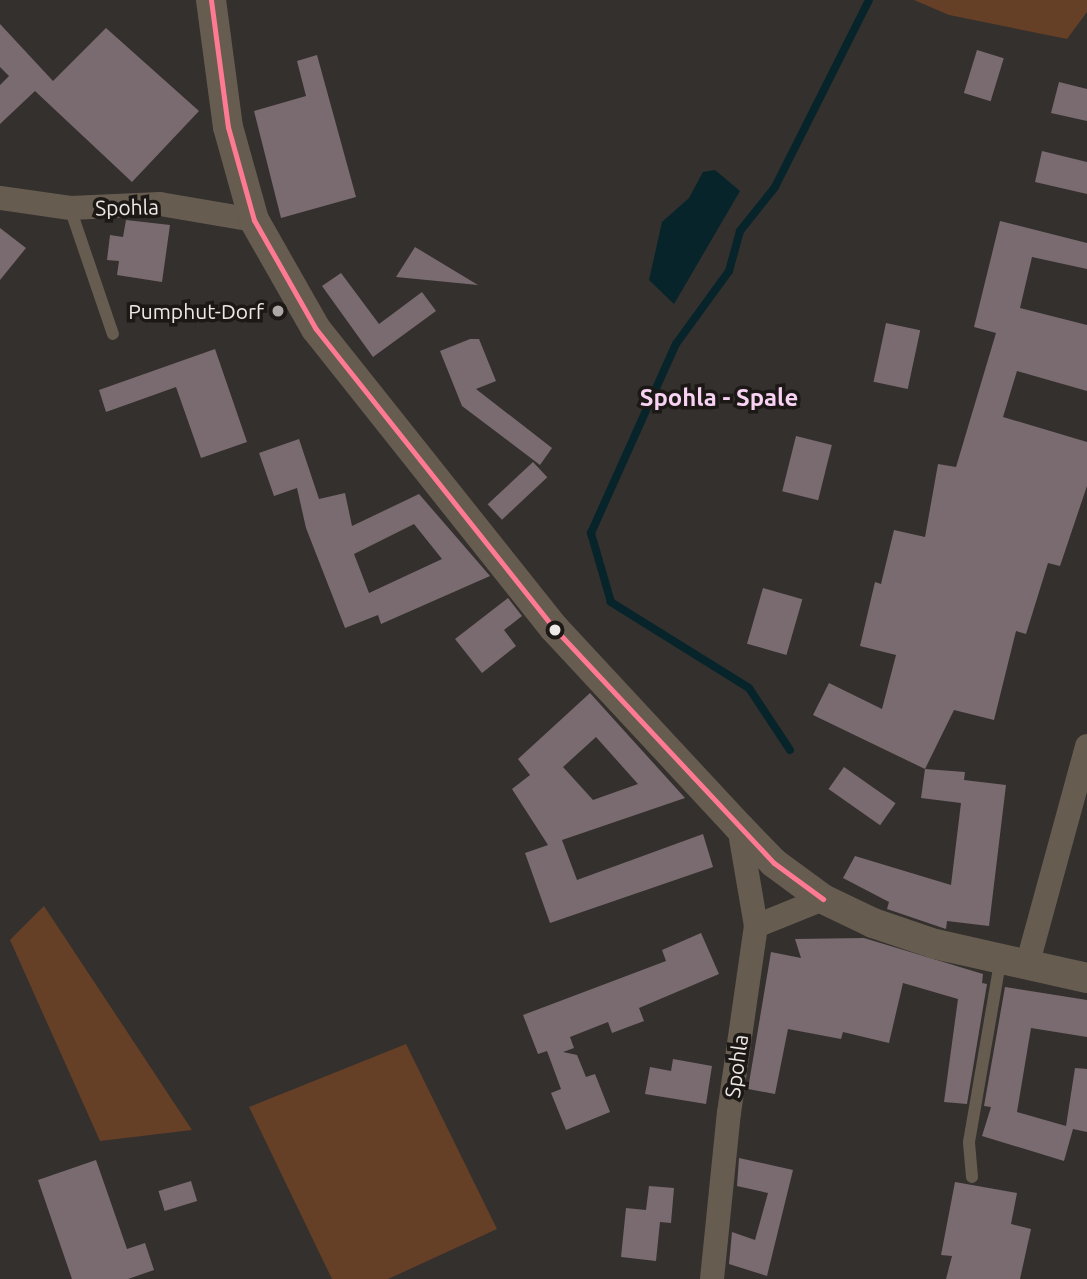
<!DOCTYPE html>
<style>
body{margin:0}
#map{position:relative;width:1087px;height:1279px;overflow:hidden;background:#34302e;font-family:Ubuntu,sans-serif}
div>[style]{position:absolute}
[style*='--x']{left:calc(var(--x)*1px);top:calc(var(--y)*1px);width:calc(var(--w)*1px);rotate:calc(var(--a)*1deg)}
.green>*{inset:0;background:#653f26}
.water>*{inset:0;background:#06242a}
.stream>*{height:8px;margin:-4px;padding:0 4px;transform-origin:4px;border-radius:4px;background:#06242a}
.building>*{inset:0;background:#7a6b71;transform-origin:0 0}
.service>*{height:12px;margin:-6px;padding:0 6px;transform-origin:6px;border-radius:6px;background:#675c50}
.minor>*{height:24px;margin:-12px;padding:0 12px;transform-origin:12px;border-radius:12px;background:#675c50}
.tertiary>*{height:30px;margin:-15px;padding:0 15px;transform-origin:15px;border-radius:15px;background:#675c50}
.bus-1>*{height:5px;margin:-2.5px;padding:0 2.5px;transform-origin:2.5px;border-radius:2.5px;background:#fe7a93}
.dots>*{width:19px;height:19px;translate:-50% -50%;box-sizing:border-box;border:4px solid #1c1816;border-radius:50%}
span{translate:-50% -50%;white-space:nowrap;text-align:center;line-height:1.15;-webkit-text-stroke:7px #1c1816;paint-order:stroke}
.street-label{font-size:21px;color:#eee9e6}
.poi-label{font-size:21px;color:#eee9e6}
.right{translate:-100% -50%;text-align:right}
.quarter-label{font-size:24px;color:#f8d2f2;font-weight:700}
</style>
<div id="map">
<div class="green">
<i style="clip-path:polygon(914px 0,1087px 0,1087px 12px,1067px 39px,949px 15px)"></i>
<i style="clip-path:polygon(44px 906px,192px 1130px,100px 1141px,10px 940px)"></i>
<i style="clip-path:polygon(406px 1044px,497px 1229px,388px 1279px,332px 1279px,249px 1107px)"></i>
</div>
<div class="water">
<i style="clip-path:polygon(715px 170px,740px 191px,674px 304px,649px 280px,662px 222px,689px 198px,703px 172px)"></i>
</div>
<div class="stream">
<i style="--x:790;--y:750;--w:74;--a:-123.5"></i>
<i style="--x:749;--y:688;--w:163;--a:-148.1"></i>
<i style="--x:611;--y:602;--w:72;--a:-106.2"></i>
<i style="--x:591;--y:533;--w:207;--a:-65.8"></i>
<i style="--x:676;--y:344;--w:90;--a:-54"></i>
<i style="--x:729;--y:271;--w:41;--a:-74.6"></i>
<i style="--x:740;--y:231;--w:56;--a:-51.5"></i>
<i style="--x:775;--y:187;--w:209;--a:-63.3"></i>
</div>
<div class="building">
<i style="clip-path:polygon(0 24px,53px 81px,106px 28px,199px 111px,132px 182px,35px 91px,0 124px,0 85px,9px 76px,0 67px)"></i>
<i style="left:977px;top:50px;width:28px;height:45px;rotate:17deg"></i>
<i style="clip-path:polygon(317px 55px,356px 197px,281px 218px,254px 111px,306px 96px,297px 61px)"></i>
<i style="clip-path:polygon(1059px 82px,1087px 89px,1087px 121px,1051px 113px)"></i>
<i style="clip-path:polygon(1042px 151px,1087px 162px,1087px 194px,1035px 182px)"></i>
<i style="clip-path:polygon(126px 220px,170px 225px,162px 282px,117px 275px,119px 261px,107px 260px,110px 235px,123px 237px)"></i>
<i style="clip-path:polygon(1000px 221px,1087px 243px,1087px 269px,1032px 257px,1020px 308px,1087px 325px,1087px 391px,1017px 371px,1003px 417px,1087px 442px,1087px 486px,1060px 566px,1048px 563px,1026px 634px,1016px 631px,994px 720px,954px 710px,925px 769px,813px 715px,829px 683px,882px 709px,896px 655px,860px 646px,875px 582px,881px 584px,894px 530px,925px 537px,938px 464px,956px 467px,996px 333px,974px 327px)"></i>
<i style="clip-path:polygon(0 228px,26px 248px,0 280px)"></i>
<i style="clip-path:polygon(415px 247px,478px 285px,396px 277px)"></i>
<i style="clip-path:polygon(341px 273px,379px 324px,422px 292px,436px 311px,373px 357px,322px 286px)"></i>
<i style="left:886px;top:323px;width:35px;height:60px;rotate:12deg"></i>
<i style="clip-path:polygon(470px 339px,479px 339px,496px 381px,476px 389px,552px 448px,540px 465px,462px 406px,440px 351px)"></i>
<i style="clip-path:polygon(215px 349px,247px 442px,201px 458px,176px 387px,106px 412px,99px 390px)"></i>
<i style="left:796px;top:436px;width:37px;height:57px;rotate:14deg"></i>
<i style="clip-path:polygon(evenodd,299px 439px,319px 499px,345px 493px,352px 526px,419px 494px,490px 576px,381px 624px,378px 615px,345px 628px,306px 528px,297px 488px,274px 496px,259px 453px,299px 439px,414px 524px,442px 559px,369px 593px,354px 554px,414px 524px)"></i>
<i style="left:533px;top:462px;width:21px;height:62px;rotate:47deg"></i>
<i style="left:763px;top:588px;width:41px;height:58px;rotate:16deg"></i>
<i style="clip-path:polygon(508px 598px,522px 616px,504px 630px,516px 646px,482px 673px,455px 639px)"></i>
<i style="clip-path:polygon(evenodd,590px 693px,685px 798px,562px 840px,577px 880px,703px 834px,713px 867px,550px 923px,525px 853px,548px 845px,512px 789px,530px 775px,518px 759px,590px 693px,596px 737px,638px 784px,593px 800px,563px 767px,596px 737px)"></i>
<i style="left:844px;top:767px;width:63px;height:27px;rotate:35deg"></i>
<i style="clip-path:polygon(925px 769px,965px 772px,964px 780px,1006px 785px,989px 926px,947px 921px,946px 929px,940px 927px,887px 909px,889px 902px,843px 878px,855px 856px,951px 885px,961px 803px,921px 798px)"></i>
<i style="clip-path:polygon(701px 933px,719px 974px,639px 1008px,644px 1021px,612px 1033px,608px 1022px,570px 1037px,574px 1048px,563px 1052px,577px 1055px,586px 1077px,595px 1074px,610px 1112px,566px 1130px,551px 1093px,561px 1089px,547px 1051px,538px 1054px,523px 1015px,666px 961px,662px 950px)"></i>
<i style="clip-path:polygon(864px 938px,983px 974px,982px 983px,987px 984px,967px 1104px,944px 1102px,958px 999px,903px 983px,889px 1043px,843px 1032px,841px 1039px,788px 1029px,775px 1094px,748px 1089px,771px 952px,801px 958px,795px 939px)"></i>
<i style="clip-path:polygon(1005px 987px,1087px 1000px,1087px 1037px,1031px 1028px,1017px 1112px,1066px 1126px,1075px 1068px,1087px 1069px,1087px 1132px,1073px 1129px,1064px 1161px,982px 1136px,991px 1107px,984px 1106px)"></i>
<i style="clip-path:polygon(673px 1059px,712px 1066px,706px 1104px,645px 1094px,650px 1067px,671px 1071px)"></i>
<i style="clip-path:polygon(739px 1158px,793px 1170px,767px 1276px,729px 1264px,732px 1232px,755px 1240px,768px 1193px,737px 1186px)"></i>
<i style="clip-path:polygon(96px 1160px,127px 1249px,145px 1243px,154px 1270px,128px 1279px,72px 1279px,38px 1180px)"></i>
<i style="left:191px;top:1181px;width:21px;height:34px;rotate:73deg"></i>
<i style="clip-path:polygon(955px 1182px,1017px 1193px,1011px 1224px,1031px 1229px,1020px 1279px,946px 1279px,952px 1256px,941px 1255px)"></i>
<i style="clip-path:polygon(649px 1186px,674px 1188px,671px 1223px,660px 1222px,656px 1261px,621px 1257px,626px 1208px,646px 1210px)"></i>
</div>
<div class="service">
<i style="--x:70;--y:208;--w:133;--a:71.2"></i>
<i style="--x:972;--y:1177;--w:35;--a:-95"></i>
<i style="--x:969;--y:1142;--w:188;--a:-80.2"></i>
</div>
<div class="minor">
<i style="--x:0;--y:198;--w:71;--a:8.1"></i>
<i style="--x:70;--y:208;--w:90;--a:-2.5"></i>
<i style="--x:160;--y:204;--w:95;--a:9.7"></i>
<i style="--x:756;--y:926;--w:72;--a:-21.9"></i>
<i style="--x:1028;--y:962;--w:224;--a:-74.7"></i>
<i style="--x:712;--y:1279;--w:167;--a:-84.2"></i>
<i style="--x:729;--y:1113;--w:189;--a:-81.8"></i>
<i style="--x:756;--y:926;--w:100;--a:-99.7"></i>
</div>
<div class="tertiary">
<i style="--x:211;--y:0;--w:128;--a:82.4"></i>
<i style="--x:228;--y:127;--w:97;--a:74.4"></i>
<i style="--x:254;--y:220;--w:125;--a:60.4"></i>
<i style="--x:316;--y:329;--w:382;--a:51.5"></i>
<i style="--x:554;--y:628;--w:272;--a:47.1"></i>
<i style="--x:739;--y:827;--w:50;--a:45.8"></i>
<i style="--x:774;--y:863;--w:61;--a:36.3"></i>
<i style="--x:823;--y:899;--w:55;--a:25.6"></i>
<i style="--x:873;--y:923;--w:65;--a:18.7"></i>
<i style="--x:935;--y:944;--w:156;--a:12.6"></i>
</div>
<div class="bus-1">
<i style="--x:211;--y:0;--w:128;--a:82.4"></i>
<i style="--x:228;--y:127;--w:97;--a:74.4"></i>
<i style="--x:254;--y:220;--w:125;--a:60.4"></i>
<i style="--x:316;--y:329;--w:382;--a:51.5"></i>
<i style="--x:554;--y:628;--w:322;--a:46.9"></i>
<i style="--x:774;--y:863;--w:61;--a:36.3"></i>
</div>
<div class="dots">
<i style="left:278px;top:311px;background:#ada8a6"></i>
<i style="left:555px;top:630px;background:#eee9e6"></i>
</div>
<div class="street-label">
<span style="left:127px;top:207px;rotate:-1deg">Spohla</span>
<span style="left:736px;top:1066px;rotate:-82deg">Spohla</span>
</div>
<div class="poi-label">
<span class="right" style="left:264px;top:311px">Pumphut-Dorf</span>
</div>
<div class="quarter-label">
<span style="left:719px;top:398px">Spohla - Spale</span>
</div>
</div>
